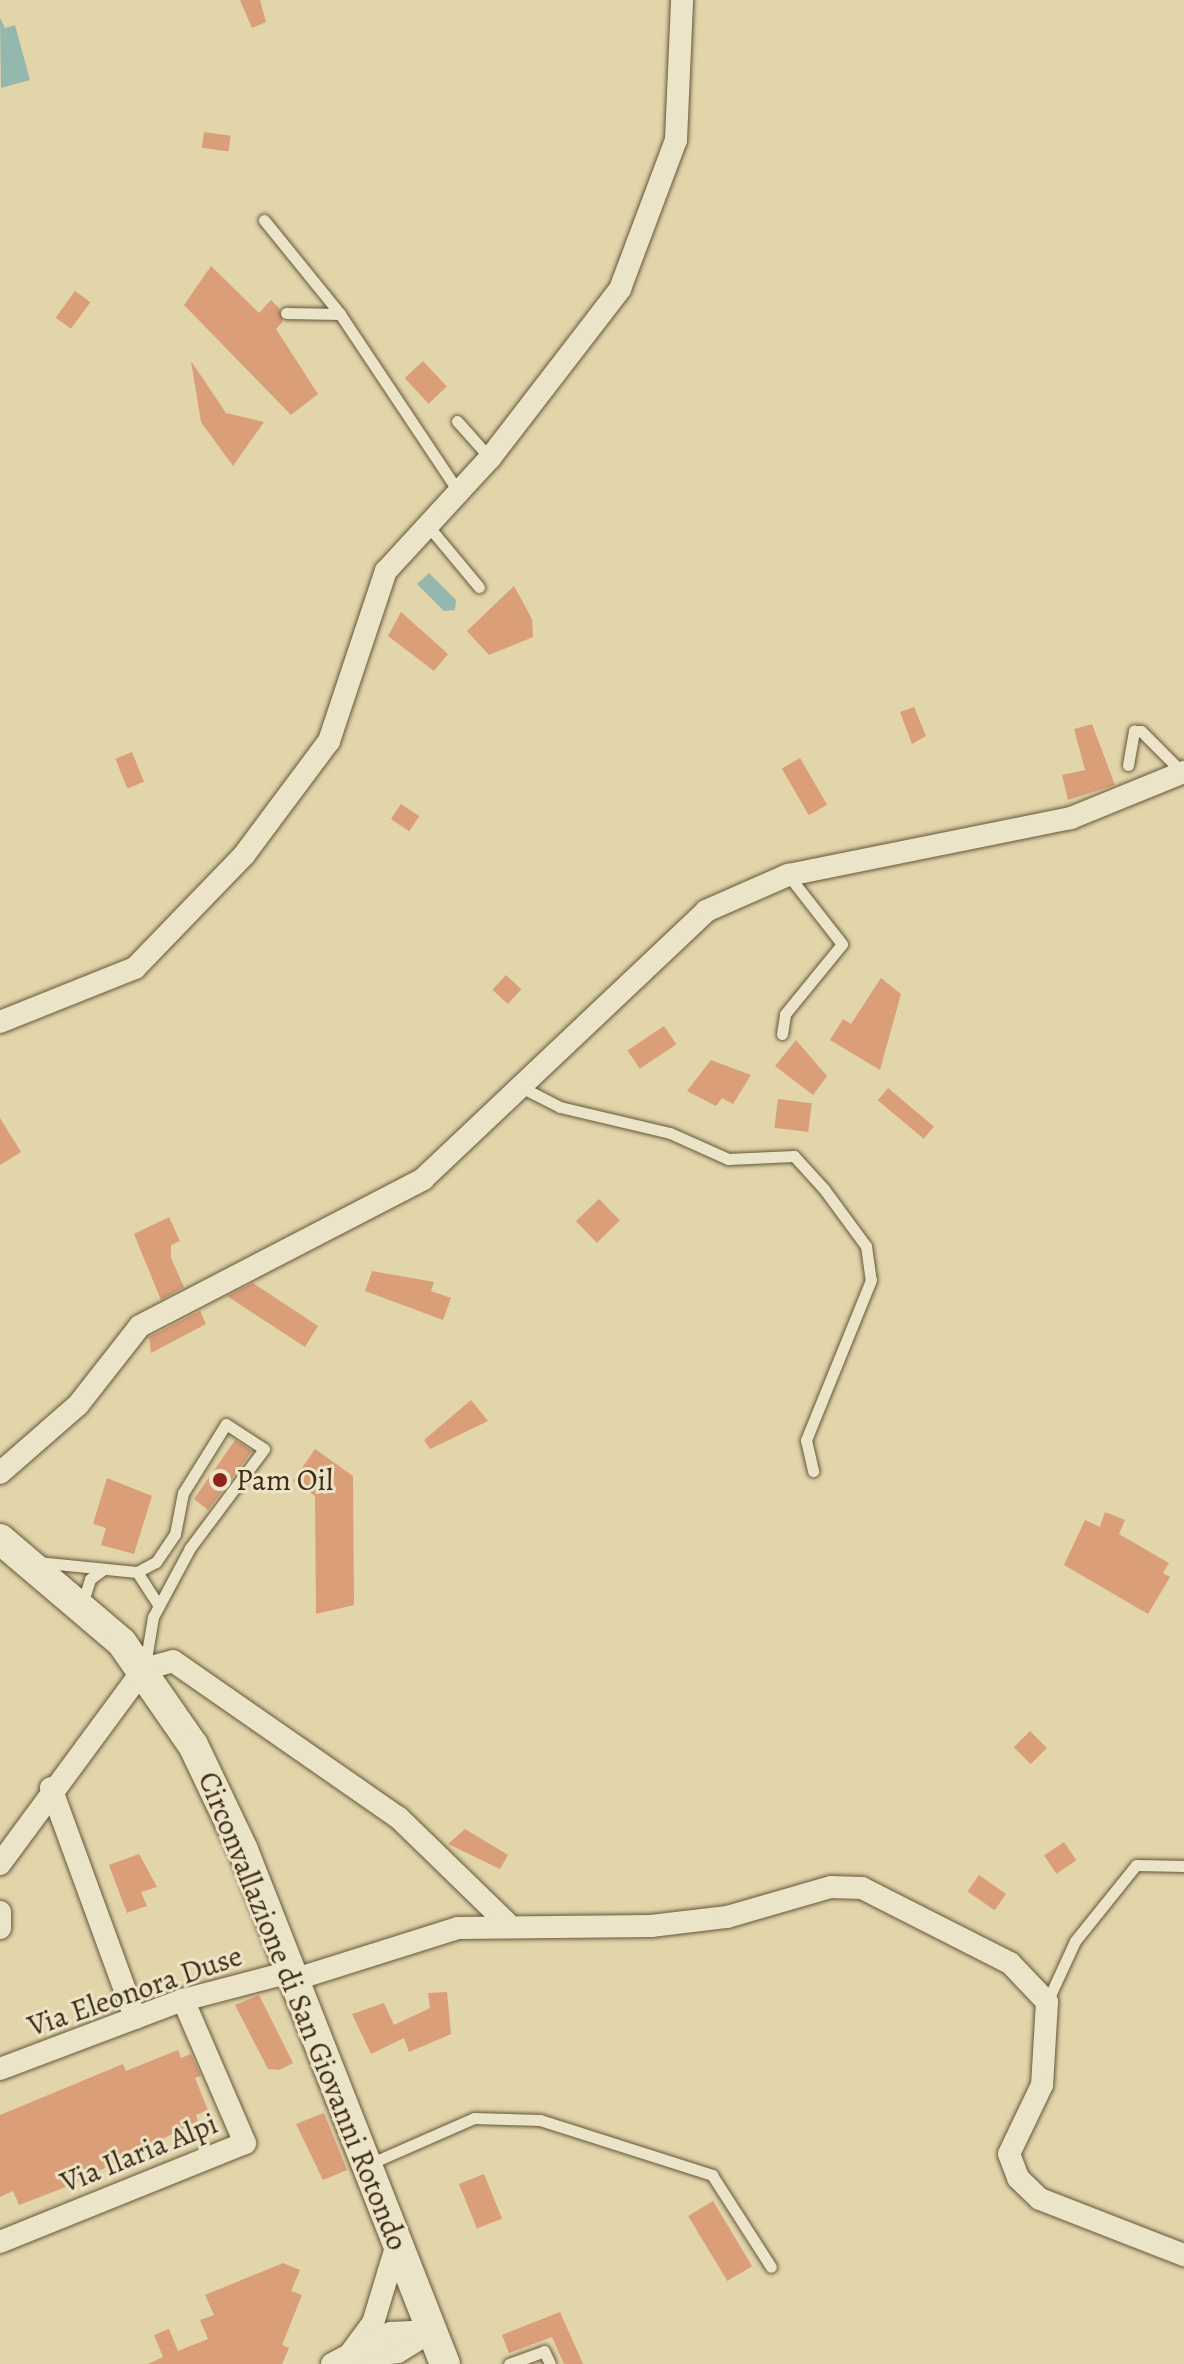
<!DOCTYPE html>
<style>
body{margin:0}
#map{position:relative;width:1184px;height:2364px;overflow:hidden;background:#e2d5aa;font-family:Alegreya,serif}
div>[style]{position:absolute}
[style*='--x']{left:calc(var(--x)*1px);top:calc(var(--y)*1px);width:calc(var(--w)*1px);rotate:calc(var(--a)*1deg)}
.water>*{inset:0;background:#95b8ae}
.building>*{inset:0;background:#da9e78;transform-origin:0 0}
.roads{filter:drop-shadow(0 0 2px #66563a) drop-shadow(0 0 2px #66563a)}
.lane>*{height:11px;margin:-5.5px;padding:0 5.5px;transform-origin:5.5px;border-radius:5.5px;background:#ece4c8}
.street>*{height:22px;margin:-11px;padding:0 11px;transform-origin:11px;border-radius:11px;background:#ece4c8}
.secondary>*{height:30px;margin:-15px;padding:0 15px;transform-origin:15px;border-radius:15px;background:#ece4c8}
.dots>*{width:22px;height:22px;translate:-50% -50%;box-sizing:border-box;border:4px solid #ece4c8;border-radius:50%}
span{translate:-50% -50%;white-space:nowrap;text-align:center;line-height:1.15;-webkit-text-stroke:6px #ece4c8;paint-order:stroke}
.poi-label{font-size:30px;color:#3d2b15}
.left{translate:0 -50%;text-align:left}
.street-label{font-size:30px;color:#3d2b15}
</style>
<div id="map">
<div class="water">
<i style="clip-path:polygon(0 18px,5px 28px,15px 25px,30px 80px,1px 88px)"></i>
<i style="clip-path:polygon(429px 573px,456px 600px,455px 610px,444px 611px,417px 584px)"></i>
</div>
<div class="building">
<i style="clip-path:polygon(240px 0,260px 0,266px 22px,252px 28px)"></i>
<i style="left:204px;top:132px;width:27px;height:16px;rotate:8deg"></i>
<i style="clip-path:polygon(211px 266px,259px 313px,271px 300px,279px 308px,283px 321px,276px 329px,318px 394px,291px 415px,184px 305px)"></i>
<i style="left:75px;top:291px;width:19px;height:33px;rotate:36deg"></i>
<i style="clip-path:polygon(191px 361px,226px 413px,264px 422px,233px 466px,201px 422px)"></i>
<i style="left:423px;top:361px;width:35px;height:25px;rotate:47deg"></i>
<i style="clip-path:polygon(514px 586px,532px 619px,533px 637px,489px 655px,467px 631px)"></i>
<i style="clip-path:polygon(401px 612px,448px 654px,434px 671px,388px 636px)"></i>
<i style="clip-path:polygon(914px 707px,926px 736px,912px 744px,900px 712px)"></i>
<i style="clip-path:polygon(1092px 724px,1115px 785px,1068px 800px,1062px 775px,1085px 770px,1074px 729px)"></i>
<i style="left:132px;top:752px;width:32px;height:18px;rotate:68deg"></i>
<i style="left:800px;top:758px;width:54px;height:21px;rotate:60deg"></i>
<i style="left:401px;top:804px;width:22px;height:18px;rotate:34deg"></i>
<i style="left:506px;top:975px;width:21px;height:20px;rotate:43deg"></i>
<i style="clip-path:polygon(881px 978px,901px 994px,880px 1070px,830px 1040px,843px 1019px,851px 1024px)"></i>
<i style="left:664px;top:1026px;width:22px;height:44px;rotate:56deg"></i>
<i style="clip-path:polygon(796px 1040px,827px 1076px,813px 1095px,775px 1066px)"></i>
<i style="clip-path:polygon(711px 1060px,751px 1075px,733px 1104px,722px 1098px,716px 1106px,687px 1091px)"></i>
<i style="left:888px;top:1088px;width:60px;height:16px;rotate:40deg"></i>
<i style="left:778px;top:1099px;width:34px;height:29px;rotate:7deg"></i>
<i style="clip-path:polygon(0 1118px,21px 1152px,0 1165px)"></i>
<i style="left:599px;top:1199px;width:30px;height:32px;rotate:46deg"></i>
<i style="clip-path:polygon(169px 1217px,180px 1241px,171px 1245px,171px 1258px,184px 1287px,161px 1300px,134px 1234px)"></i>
<i style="clip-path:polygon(372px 1271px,434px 1282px,431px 1291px,451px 1298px,443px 1320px,365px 1291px)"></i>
<i style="clip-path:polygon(253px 1283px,318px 1326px,305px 1347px,227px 1296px)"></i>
<i style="clip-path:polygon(200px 1311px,206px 1324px,151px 1353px,149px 1337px)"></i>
<i style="clip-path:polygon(471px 1400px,488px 1421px,430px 1449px,424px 1440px)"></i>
<i style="clip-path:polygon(235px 1440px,252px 1451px,208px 1510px,194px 1499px)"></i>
<i style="clip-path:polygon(315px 1449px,353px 1476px,354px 1605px,316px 1614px,315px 1496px,293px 1481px)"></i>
<i style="clip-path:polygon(107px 1478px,152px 1496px,134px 1554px,101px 1545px,106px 1528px,93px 1524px)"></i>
<i style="clip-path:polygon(1105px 1512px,1125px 1520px,1119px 1534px,1169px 1563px,1163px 1573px,1170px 1577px,1148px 1614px,1064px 1565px,1085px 1520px,1100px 1527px)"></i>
<i style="left:1030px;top:1731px;width:24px;height:23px;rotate:45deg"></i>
<i style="clip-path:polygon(465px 1829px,508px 1855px,500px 1869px,448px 1844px)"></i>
<i style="left:1064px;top:1842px;width:22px;height:24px;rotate:56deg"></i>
<i style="clip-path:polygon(139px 1854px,157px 1887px,141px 1892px,147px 1906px,127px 1913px,109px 1865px)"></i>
<i style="left:979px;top:1875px;width:33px;height:20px;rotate:35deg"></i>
<i style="clip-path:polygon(447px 1992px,451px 2034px,409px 2052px,404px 2038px,371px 2054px,352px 2014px,384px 2003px,394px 2025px,430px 2008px,428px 1993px)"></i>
<i style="clip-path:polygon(259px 1995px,293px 2063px,279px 2070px,268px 2069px,235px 2005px)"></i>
<i style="clip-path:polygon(178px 2050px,181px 2058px,191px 2054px,201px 2076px,195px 2078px,208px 2110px,196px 2115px,198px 2121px,71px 2185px,19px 2205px,13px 2191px,0 2197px,0 2115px,123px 2064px,126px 2071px)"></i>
<i style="clip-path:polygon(324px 2113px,347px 2170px,323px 2180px,296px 2124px)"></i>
<i style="left:484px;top:2174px;width:48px;height:27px;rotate:68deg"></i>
<i style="left:713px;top:2201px;width:76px;height:29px;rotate:59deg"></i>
<i style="clip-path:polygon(283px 2263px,300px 2270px,291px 2291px,302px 2295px,282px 2345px,289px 2348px,282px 2364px,148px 2364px,163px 2357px,154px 2335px,169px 2329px,178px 2351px,208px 2339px,200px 2320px,214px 2315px,205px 2295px)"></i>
<i style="clip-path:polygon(560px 2312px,583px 2364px,564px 2364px,552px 2337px,509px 2353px,502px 2335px)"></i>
</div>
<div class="roads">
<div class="lane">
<i style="--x:264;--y:220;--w:121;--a:51"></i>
<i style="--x:340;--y:314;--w:213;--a:56.3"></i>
<i style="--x:286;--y:313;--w:54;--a:1.1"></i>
<i style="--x:457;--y:421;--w:50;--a:48.3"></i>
<i style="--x:429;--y:527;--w:78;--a:50.2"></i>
<i style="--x:1128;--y:765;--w:35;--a:-80"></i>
<i style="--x:1134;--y:731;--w:7;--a:0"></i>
<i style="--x:1141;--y:731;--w:57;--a:45"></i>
<i style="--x:782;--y:1034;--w:20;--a:-81"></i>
<i style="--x:785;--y:1014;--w:90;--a:-50.8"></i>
<i style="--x:842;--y:944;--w:88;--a:-128"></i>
<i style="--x:517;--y:1085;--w:48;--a:27.1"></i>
<i style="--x:560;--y:1107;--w:113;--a:13.3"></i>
<i style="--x:670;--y:1133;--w:64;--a:24.1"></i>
<i style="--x:728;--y:1159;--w:66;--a:-2.6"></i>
<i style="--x:794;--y:1156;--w:45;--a:47.7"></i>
<i style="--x:824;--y:1189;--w:71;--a:53.6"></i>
<i style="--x:866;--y:1246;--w:34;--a:82"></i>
<i style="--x:871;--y:1280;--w:173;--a:112.1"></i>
<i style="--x:806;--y:1440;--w:32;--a:77"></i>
<i style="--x:37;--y:1562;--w:100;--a:5.7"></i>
<i style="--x:137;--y:1572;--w:21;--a:-28"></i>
<i style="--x:156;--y:1562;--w:34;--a:-56"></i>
<i style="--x:175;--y:1534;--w:42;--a:-79"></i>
<i style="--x:183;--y:1493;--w:81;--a:-58.1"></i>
<i style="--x:226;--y:1424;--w:45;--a:33.3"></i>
<i style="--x:264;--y:1449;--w:124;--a:126.8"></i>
<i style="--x:190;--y:1548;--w:78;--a:118.2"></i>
<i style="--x:153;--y:1617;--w:49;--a:99.5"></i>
<i style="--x:137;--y:1572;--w:40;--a:57.1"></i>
<i style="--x:82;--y:1604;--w:26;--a:-72"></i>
<i style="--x:90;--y:1579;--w:17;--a:-36"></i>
<i style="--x:1047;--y:2002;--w:67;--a:-65.3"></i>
<i style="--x:1075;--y:1941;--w:97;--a:-51.2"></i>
<i style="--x:1136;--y:1865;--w:48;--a:1.2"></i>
<i style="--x:367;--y:2165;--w:117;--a:-23.7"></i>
<i style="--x:474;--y:2118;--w:66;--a:1.7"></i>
<i style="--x:540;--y:2120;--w:181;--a:17.7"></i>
<i style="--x:712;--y:2175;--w:109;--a:57.3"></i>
<i style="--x:509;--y:2364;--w:37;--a:-20"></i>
<i style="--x:544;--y:2351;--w:14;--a:65"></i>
</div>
<div class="street">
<i style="--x:0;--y:1022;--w:145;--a:-21.8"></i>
<i style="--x:135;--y:968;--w:157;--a:-46"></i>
<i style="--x:244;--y:855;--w:142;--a:-53.3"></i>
<i style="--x:329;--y:741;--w:179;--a:-71.5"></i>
<i style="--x:386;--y:571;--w:154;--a:-47.4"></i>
<i style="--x:490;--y:458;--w:213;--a:-52.4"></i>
<i style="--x:620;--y:289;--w:159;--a:-69.4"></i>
<i style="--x:676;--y:140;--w:140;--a:-87.5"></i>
<i style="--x:0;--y:1473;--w:103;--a:-41.1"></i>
<i style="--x:78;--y:1405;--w:100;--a:-51.9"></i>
<i style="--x:140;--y:1326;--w:319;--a:-27.4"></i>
<i style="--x:423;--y:1179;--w:390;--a:-43.4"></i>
<i style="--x:706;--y:911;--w:90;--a:-23.7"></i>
<i style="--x:788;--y:875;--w:289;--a:-11.4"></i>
<i style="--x:1071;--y:818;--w:122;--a:-22.2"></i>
<i style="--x:51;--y:1788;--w:245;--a:69.9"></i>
<i style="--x:0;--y:1864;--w:242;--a:-53.6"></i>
<i style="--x:144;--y:1669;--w:30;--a:-15"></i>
<i style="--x:173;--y:1661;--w:275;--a:34.8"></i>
<i style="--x:399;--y:1818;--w:153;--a:44.2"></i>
<i style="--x:0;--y:1912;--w:16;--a:90"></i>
<i style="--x:293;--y:1980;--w:173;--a:-17.5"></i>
<i style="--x:458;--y:1928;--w:193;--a:-0.6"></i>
<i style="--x:651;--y:1926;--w:77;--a:-6.8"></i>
<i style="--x:727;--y:1917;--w:108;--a:-16.1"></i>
<i style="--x:831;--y:1887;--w:31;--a:2"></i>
<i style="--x:862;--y:1888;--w:166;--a:26.9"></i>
<i style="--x:1010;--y:1963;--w:54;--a:46.5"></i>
<i style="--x:1047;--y:2002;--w:83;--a:93.4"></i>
<i style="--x:1042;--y:2085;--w:76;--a:115.6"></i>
<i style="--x:1009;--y:2154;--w:26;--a:69"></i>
<i style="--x:1018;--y:2178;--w:30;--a:44"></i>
<i style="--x:1040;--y:2199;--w:155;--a:21.3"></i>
<i style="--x:0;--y:2069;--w:196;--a:-20.7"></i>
<i style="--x:183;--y:2000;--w:111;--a:-14.7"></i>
<i style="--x:0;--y:2242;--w:264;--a:-22"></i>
<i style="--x:245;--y:2143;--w:156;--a:-113.4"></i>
<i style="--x:357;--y:2357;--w:41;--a:-7"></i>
<i style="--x:398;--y:2352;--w:36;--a:-32"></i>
<i style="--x:347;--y:2358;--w:44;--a:-53.4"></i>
<i style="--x:373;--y:2323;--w:83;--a:-73.1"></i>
<i style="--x:332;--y:2364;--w:67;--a:-27.7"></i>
<i style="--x:391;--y:2333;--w:41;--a:-2.8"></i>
</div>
<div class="secondary">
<i style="--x:0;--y:1539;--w:160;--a:40.4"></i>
<i style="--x:122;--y:1643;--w:124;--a:55.2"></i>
<i style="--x:193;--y:1745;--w:116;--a:64.5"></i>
<i style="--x:243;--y:1850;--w:552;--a:68.55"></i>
</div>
</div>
<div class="dots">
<i style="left:220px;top:1480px;background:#8f2418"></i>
</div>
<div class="poi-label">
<span class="left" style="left:236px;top:1480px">Pam Oil</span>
</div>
<div class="street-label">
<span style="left:135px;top:1991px;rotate:-19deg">Via Eleonora Duse</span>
<span style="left:303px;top:2011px;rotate:68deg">Circonvallazione di San Giovanni Rotondo</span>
<span style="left:139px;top:2153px;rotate:-22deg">Via Ilaria Alpi</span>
</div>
</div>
